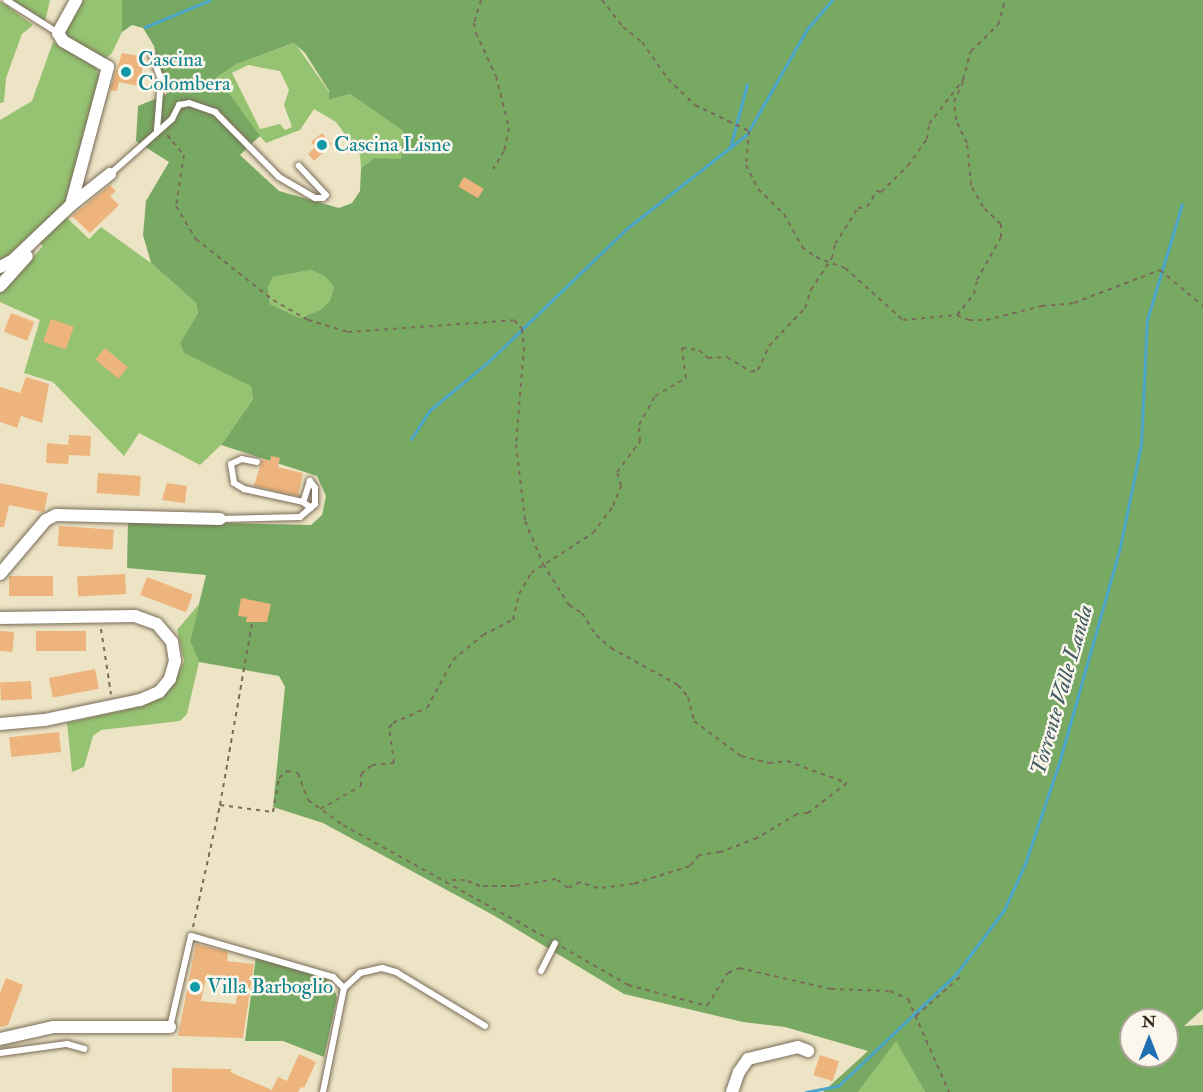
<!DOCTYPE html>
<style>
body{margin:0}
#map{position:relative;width:1203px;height:1092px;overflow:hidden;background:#ede4c5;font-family:"IM FELL Double Pica",serif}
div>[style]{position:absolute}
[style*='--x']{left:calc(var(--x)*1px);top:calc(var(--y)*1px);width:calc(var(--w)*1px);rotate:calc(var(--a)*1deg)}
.green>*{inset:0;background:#95c371}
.forest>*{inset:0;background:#78a963}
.stream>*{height:3px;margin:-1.5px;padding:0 1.5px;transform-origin:1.5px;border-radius:1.5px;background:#4aa5c8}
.building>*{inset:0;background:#eeb47d;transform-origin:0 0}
.path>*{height:2px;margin-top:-1px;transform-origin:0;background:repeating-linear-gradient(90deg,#796b58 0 4.5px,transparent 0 9px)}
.roads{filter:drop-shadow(0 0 2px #796b58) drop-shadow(0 0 2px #796b58)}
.lane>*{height:6px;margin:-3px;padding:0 3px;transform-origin:3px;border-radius:3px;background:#fff}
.street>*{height:12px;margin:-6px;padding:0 6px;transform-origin:6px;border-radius:6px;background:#fff}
.dots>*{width:16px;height:16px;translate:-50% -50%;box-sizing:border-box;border:3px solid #fbf7ec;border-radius:50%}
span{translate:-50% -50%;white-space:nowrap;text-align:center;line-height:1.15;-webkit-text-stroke:5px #fbf7ec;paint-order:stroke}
.culture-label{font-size:21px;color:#0d838f}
.left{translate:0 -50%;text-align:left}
.water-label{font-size:22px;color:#415b62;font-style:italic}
.north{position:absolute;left:1119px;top:1008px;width:60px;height:60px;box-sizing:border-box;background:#fbf7ec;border:2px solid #aea59a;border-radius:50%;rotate:0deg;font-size:16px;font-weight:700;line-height:24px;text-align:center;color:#3b2a1e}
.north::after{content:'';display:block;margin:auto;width:21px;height:27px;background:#1f6fb2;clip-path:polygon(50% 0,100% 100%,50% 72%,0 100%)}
</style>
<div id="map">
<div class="green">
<i style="clip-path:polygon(9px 0,50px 0,45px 22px)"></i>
<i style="clip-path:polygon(79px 0,122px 0,122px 32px,112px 53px,103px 61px,65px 39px,63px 29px)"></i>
<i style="clip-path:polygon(0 1px,33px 25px,22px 34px,6px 78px,4px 102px,0 103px)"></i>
<i style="clip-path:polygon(53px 42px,96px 67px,100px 78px,65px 207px,0 263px,0 120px,32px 101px)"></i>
<i style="clip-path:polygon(evenodd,295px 43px,329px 92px,329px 100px,350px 94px,403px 131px,401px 160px,374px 158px,361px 168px,360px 155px,336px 122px,314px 109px,300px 130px,266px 143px,248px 123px,217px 77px,237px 64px,295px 43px,248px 65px,280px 71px,289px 90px,284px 105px,292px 127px,285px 130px,280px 124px,260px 129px,232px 73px,248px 65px)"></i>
<i style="clip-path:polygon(66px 217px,89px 239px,101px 227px,151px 263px,196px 303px,198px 313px,180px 343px,184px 353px,251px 385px,253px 399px,221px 445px,200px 465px,139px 433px,124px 456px,53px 382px,24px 373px,40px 320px,0 302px,0 293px,43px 246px,38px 242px)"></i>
<i style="clip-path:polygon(311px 270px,326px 276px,334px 287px,329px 302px,320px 310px,300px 318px,270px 304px,268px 288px,273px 277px)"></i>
<i style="clip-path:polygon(199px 604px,190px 641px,199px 662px,187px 714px,180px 721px,101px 730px,93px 736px,84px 767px,72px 772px,67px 723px,134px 708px,173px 686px,184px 661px,177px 630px)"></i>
<i style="clip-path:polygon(896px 1040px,925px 1092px,858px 1092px)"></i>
</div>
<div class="forest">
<i style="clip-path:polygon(evenodd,122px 0,1203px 0,1203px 1009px,1184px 1026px,1203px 1025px,1203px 1092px,925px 1092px,896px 1041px,858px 1092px,823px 1092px,868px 1051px,785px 1027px,743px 1022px,624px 994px,493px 915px,323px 823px,273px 807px,285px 687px,279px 676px,199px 662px,190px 641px,206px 575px,127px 568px,128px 521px,311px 525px,322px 515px,326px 496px,317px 476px,221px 445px,253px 399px,251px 386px,184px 353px,180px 343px,198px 313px,196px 303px,151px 263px,143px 235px,146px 201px,169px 162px,136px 141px,138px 106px,167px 94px,154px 46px,143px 28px,132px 25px,122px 32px,122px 0,294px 43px,305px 53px,329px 91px,329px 100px,350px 94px,403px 131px,401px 159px,374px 158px,361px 168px,360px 191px,352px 203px,339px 208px,279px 191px,240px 155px,260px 136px,217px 77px,237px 64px,294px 43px,122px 0,311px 270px,325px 276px,334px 287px,329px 302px,320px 310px,300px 318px,270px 304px,268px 288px,273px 277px,311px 270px,122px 0,1131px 1020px,1167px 1020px,1167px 1056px,1131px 1056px,1131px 1020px)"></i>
<i style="clip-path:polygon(256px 956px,326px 978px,333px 985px,337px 998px,324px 1057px,283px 1041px,245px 1041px)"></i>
</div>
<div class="stream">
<i style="--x:145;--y:27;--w:70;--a:-22.6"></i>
<i style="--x:730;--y:148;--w:66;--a:-75.1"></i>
<i style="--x:411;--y:439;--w:35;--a:-57"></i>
<i style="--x:430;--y:410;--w:77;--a:-39.7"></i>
<i style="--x:489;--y:361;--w:190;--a:-43.9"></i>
<i style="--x:626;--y:229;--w:154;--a:-38.1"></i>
<i style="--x:747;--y:134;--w:121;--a:-60.3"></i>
<i style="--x:807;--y:29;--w:38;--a:-49"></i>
<i style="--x:806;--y:1092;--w:33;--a:-11"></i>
<i style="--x:838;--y:1086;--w:163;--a:-43.5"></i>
<i style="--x:956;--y:974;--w:80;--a:-53.1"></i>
<i style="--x:1004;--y:910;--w:51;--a:-65.5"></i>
<i style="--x:1025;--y:864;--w:107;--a:-71.4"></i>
<i style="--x:1059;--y:763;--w:224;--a:-74.2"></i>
<i style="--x:1120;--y:547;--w:104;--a:-78.4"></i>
<i style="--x:1141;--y:445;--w:125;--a:-87.3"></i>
<i style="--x:1147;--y:320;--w:121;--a:-73.2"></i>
</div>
<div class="building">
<i style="clip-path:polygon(122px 53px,145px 57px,139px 86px,119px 82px,117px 91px,110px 90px)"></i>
<i style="clip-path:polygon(322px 133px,332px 144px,314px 161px,308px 154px,315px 147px,311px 142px)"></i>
<i style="left:464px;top:177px;width:23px;height:11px;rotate:31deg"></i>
<i style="clip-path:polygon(110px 185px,116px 191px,110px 196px,119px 205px,90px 233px,72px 216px)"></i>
<i style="left:11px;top:313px;width:25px;height:20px;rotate:21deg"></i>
<i style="left:51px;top:319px;width:24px;height:24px;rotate:19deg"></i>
<i style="left:105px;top:348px;width:30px;height:15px;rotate:40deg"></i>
<i style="clip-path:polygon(26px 377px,49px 384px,42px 423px,21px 416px,17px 428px,0 422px,0 387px,20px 393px)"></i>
<i style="clip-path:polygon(69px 435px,91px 436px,90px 456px,69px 455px,68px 464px,46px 463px,47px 443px,68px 445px)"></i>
<i style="clip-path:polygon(271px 456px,280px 458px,278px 467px,303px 473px,298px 496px,254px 486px,262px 459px,270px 461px)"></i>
<i style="left:98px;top:473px;width:43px;height:20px;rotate:4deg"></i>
<i style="clip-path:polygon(0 483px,48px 493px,44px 512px,9px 505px,4px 527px,0 527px)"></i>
<i style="clip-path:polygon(167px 483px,187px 486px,185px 503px,162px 500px)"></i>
<i style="left:59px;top:526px;width:55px;height:20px;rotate:4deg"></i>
<i style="left:125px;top:574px;width:20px;height:48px;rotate:87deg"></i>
<i style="left:53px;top:576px;width:20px;height:44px;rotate:90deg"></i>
<i style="left:147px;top:577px;width:49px;height:19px;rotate:21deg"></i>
<i style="clip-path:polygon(241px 598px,271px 604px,267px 622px,246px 622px,247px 617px,238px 616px)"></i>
<i style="left:0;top:631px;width:14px;height:20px;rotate:4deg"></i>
<i style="left:36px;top:631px;width:50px;height:20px"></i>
<i style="left:95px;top:669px;width:20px;height:47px;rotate:79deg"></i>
<i style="left:31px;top:681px;width:18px;height:31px;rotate:87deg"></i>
<i style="left:59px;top:732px;width:20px;height:50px;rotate:84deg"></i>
<i style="clip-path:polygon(evenodd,196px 944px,228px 952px,227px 961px,254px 964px,243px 1038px,178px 1036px,196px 944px,207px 974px,238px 981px,236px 1004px,201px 1001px,207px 974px)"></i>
<i style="clip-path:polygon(6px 978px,23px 985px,8px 1025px,0 1027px,0 993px)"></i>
<i style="clip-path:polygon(299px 1054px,316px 1062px,304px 1088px,301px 1087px,298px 1092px,172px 1092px,172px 1068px,232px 1069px,230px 1072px,272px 1090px,278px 1077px,287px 1081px)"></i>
<i style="left:820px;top:1055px;width:20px;height:21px;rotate:18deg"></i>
</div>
<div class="path">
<i style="--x:481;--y:0;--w:24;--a:107"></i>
<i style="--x:474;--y:23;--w:10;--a:79"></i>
<i style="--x:476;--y:33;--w:47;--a:65.1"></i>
<i style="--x:496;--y:76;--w:54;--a:76"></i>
<i style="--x:509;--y:128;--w:24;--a:102"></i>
<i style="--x:504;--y:151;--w:21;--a:121"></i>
<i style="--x:602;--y:0;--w:34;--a:52"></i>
<i style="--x:623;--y:27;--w:24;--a:38"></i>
<i style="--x:642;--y:42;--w:45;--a:54.9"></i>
<i style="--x:668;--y:79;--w:37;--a:44"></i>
<i style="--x:695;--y:105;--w:60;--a:25.7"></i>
<i style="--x:749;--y:131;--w:34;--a:95"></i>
<i style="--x:746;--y:165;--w:27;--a:63"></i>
<i style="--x:758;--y:189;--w:36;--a:44"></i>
<i style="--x:784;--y:214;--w:38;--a:61"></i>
<i style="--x:802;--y:247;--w:17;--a:36"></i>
<i style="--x:816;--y:257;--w:31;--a:21"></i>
<i style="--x:845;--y:268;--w:78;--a:41.9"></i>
<i style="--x:903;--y:320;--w:54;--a:-5.3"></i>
<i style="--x:957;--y:315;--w:27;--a:-51"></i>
<i style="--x:974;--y:294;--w:14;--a:-78"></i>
<i style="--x:977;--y:280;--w:49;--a:-60.8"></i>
<i style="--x:1001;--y:237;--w:13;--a:-90"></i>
<i style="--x:1001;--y:224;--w:25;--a:-137"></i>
<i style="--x:983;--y:207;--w:25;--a:-119"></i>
<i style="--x:971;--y:185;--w:42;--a:-95.4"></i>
<i style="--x:967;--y:143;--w:25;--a:-116"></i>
<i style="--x:956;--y:120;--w:18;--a:-96"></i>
<i style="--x:954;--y:102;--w:22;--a:-66"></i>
<i style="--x:167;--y:135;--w:26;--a:50"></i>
<i style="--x:184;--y:155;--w:52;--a:98.9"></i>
<i style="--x:176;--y:206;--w:39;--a:59"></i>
<i style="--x:196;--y:239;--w:98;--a:38.4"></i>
<i style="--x:273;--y:300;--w:40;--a:29.7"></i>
<i style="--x:308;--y:320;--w:42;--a:16.7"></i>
<i style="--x:348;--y:332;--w:166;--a:-4.1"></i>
<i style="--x:514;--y:320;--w:12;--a:48"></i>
<i style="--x:522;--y:329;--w:18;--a:84"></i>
<i style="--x:524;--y:347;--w:97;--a:94.7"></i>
<i style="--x:516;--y:444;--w:78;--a:83.3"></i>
<i style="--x:525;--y:521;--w:47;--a:67.3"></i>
<i style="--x:543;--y:564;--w:49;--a:57.6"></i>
<i style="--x:569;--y:605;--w:15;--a:32"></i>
<i style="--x:582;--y:613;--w:26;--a:58"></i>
<i style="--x:596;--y:635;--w:20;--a:41"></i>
<i style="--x:611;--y:648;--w:77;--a:28.9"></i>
<i style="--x:678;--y:685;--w:16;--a:50"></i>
<i style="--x:688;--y:697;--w:25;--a:76"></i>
<i style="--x:694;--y:721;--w:59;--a:36.7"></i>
<i style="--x:741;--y:756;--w:29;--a:14"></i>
<i style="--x:769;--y:763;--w:18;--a:-6"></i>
<i style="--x:787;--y:761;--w:64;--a:20.1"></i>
<i style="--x:847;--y:783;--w:49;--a:142.4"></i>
<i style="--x:808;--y:813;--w:11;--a:175"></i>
<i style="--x:797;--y:814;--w:47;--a:149"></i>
<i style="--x:757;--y:838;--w:40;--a:159"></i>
<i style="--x:720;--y:852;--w:21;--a:172"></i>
<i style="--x:699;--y:855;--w:14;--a:129"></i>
<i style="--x:690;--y:866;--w:60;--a:162.5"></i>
<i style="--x:633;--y:884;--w:35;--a:173"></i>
<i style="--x:598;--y:888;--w:19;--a:-162"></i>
<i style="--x:580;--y:882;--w:13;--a:153"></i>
<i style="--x:568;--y:888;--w:15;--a:-143"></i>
<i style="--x:556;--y:879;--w:42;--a:170.3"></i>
<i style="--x:515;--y:886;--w:35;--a:180"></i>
<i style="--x:480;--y:886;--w:16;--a:-158"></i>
<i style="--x:465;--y:880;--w:19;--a:180"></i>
<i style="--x:957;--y:315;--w:13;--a:23"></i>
<i style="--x:969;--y:320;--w:17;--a:0"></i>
<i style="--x:986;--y:320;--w:58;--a:-14"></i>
<i style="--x:1042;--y:306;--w:32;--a:-5"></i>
<i style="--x:1074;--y:303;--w:92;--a:-21"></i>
<i style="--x:1160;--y:270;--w:56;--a:39.9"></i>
<i style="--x:101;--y:629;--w:66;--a:81.3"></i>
<i style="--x:220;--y:805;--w:184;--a:-80"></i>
<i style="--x:320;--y:809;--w:47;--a:-29.3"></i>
<i style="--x:361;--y:786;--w:12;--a:-90"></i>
<i style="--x:361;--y:774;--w:14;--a:-39"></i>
<i style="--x:372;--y:765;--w:22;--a:-5"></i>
<i style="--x:394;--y:763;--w:35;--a:-98"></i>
<i style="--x:389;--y:728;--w:6;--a:-51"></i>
<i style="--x:393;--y:723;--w:37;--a:-24"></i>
<i style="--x:427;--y:708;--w:55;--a:-61.6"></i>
<i style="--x:453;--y:660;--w:39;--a:-40"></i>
<i style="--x:483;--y:635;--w:34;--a:-27"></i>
<i style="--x:513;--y:620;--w:27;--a:-77"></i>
<i style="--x:519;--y:594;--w:24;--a:-60"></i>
<i style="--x:531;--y:573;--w:74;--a:-32.8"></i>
<i style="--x:593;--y:533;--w:34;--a:-53"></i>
<i style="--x:613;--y:506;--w:22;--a:-68"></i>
<i style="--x:621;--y:486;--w:15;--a:-106"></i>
<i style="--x:617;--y:472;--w:39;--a:-53"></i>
<i style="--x:640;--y:441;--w:16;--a:-94"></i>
<i style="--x:639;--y:425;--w:18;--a:-61"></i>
<i style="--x:648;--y:409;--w:15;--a:-62"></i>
<i style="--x:655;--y:396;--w:36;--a:-30"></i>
<i style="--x:686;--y:378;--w:30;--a:-98"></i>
<i style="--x:682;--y:348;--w:17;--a:7"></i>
<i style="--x:699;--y:350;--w:12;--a:42"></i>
<i style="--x:708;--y:358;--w:19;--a:-3"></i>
<i style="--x:727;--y:357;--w:28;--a:32"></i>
<i style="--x:751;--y:372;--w:7;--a:-16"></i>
<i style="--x:758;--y:370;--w:26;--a:-65"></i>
<i style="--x:769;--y:346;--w:52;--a:-46.5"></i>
<i style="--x:805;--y:308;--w:19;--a:-72"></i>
<i style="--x:811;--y:290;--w:38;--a:-57"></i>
<i style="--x:832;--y:258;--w:14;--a:-78"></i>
<i style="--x:835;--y:244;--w:43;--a:-57.4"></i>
<i style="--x:858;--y:208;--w:9;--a:-6"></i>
<i style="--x:867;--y:207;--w:19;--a:-58"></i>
<i style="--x:877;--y:191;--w:4;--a:14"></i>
<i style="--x:881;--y:192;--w:37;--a:-44"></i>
<i style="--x:908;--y:166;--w:33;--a:-55"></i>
<i style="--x:927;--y:139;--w:15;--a:-82"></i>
<i style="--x:929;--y:124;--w:56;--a:-52.3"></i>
<i style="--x:963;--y:80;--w:30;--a:-75"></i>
<i style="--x:971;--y:51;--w:37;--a:-44"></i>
<i style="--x:998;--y:25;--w:26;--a:-74"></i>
<i style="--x:193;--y:927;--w:125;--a:-77.5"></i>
<i style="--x:220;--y:805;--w:53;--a:7.5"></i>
<i style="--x:273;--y:812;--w:35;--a:-80"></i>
<i style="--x:279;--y:778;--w:11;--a:-41"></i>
<i style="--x:287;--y:771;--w:11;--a:10"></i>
<i style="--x:298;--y:773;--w:29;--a:70"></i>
<i style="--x:308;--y:800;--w:43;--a:35.5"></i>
<i style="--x:343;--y:825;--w:233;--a:29"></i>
<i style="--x:562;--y:947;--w:76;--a:29.9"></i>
<i style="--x:628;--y:985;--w:82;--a:14.9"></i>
<i style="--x:707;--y:1006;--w:39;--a:-58"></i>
<i style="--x:728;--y:973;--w:12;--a:-24"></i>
<i style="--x:739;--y:968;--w:94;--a:12.9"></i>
<i style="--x:831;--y:989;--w:59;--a:1.9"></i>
<i style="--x:890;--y:991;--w:20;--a:24"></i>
<i style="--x:908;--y:999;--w:102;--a:66.2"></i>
<i style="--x:916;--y:1016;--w:60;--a:-41.6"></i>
</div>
<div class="roads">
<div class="lane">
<i style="--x:6;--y:0;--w:62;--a:32.4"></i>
<i style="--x:152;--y:55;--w:27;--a:70"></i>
<i style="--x:161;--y:80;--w:50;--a:94.6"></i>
<i style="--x:110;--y:174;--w:83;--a:-41.6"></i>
<i style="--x:172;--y:119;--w:16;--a:-63"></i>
<i style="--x:179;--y:105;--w:10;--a:-11"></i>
<i style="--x:189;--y:103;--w:28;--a:19"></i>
<i style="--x:215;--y:112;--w:91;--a:45.4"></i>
<i style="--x:279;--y:177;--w:42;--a:30.3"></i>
<i style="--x:315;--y:198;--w:8;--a:0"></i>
<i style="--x:323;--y:198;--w:4;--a:-45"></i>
<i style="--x:326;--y:195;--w:40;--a:-133"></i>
<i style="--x:257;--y:462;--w:15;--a:-169"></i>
<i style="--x:242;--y:459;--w:12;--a:156"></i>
<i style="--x:231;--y:464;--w:19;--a:81"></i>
<i style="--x:234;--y:483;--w:12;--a:31"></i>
<i style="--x:244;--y:489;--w:60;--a:12.4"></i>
<i style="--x:303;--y:502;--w:10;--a:37"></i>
<i style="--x:220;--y:519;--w:80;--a:-1.4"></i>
<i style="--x:300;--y:517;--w:20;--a:-41"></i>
<i style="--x:315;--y:504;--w:16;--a:-90"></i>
<i style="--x:315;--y:488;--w:9;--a:-126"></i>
<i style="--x:310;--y:481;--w:22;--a:108"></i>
<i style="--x:541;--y:971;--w:31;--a:-63"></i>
<i style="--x:170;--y:1027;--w:93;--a:-77"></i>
<i style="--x:191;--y:936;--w:148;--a:16.1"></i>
<i style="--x:333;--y:977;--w:16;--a:45"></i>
<i style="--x:0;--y:1053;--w:68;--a:-7.7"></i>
<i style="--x:67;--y:1044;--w:18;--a:16"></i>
<i style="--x:323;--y:1092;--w:106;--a:-78.6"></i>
<i style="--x:344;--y:988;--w:22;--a:-43"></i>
<i style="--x:360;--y:973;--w:23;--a:-13"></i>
<i style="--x:382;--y:968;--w:15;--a:16"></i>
<i style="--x:396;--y:972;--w:104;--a:31.2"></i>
</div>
<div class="street">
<i style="--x:71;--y:205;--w:50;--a:-38.5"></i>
<i style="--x:0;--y:267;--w:15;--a:-28"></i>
<i style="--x:13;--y:260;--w:80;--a:-43.5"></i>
<i style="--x:71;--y:205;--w:143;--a:-75"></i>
<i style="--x:108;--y:67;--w:52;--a:-150"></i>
<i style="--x:63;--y:41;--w:9;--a:-122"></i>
<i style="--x:58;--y:33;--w:38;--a:-61"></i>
<i style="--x:0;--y:286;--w:40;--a:-48"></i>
<i style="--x:0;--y:574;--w:71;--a:-49.6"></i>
<i style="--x:46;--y:520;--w:11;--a:-27"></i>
<i style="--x:56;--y:515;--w:164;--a:1.4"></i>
<i style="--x:0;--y:618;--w:135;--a:-0.8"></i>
<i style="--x:135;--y:616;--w:23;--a:20"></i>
<i style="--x:157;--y:624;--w:23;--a:50"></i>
<i style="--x:172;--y:642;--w:19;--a:81"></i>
<i style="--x:175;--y:661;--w:19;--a:106"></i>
<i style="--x:170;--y:679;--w:17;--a:130"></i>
<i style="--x:159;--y:692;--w:21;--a:157"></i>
<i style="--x:140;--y:700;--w:98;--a:168.2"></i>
<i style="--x:44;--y:720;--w:44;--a:174.8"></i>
<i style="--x:0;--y:1039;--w:54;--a:-12.8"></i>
<i style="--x:53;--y:1027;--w:117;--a:0"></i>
<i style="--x:732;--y:1092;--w:21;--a:-71"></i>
<i style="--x:739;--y:1072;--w:16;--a:-55"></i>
<i style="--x:748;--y:1059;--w:51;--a:-13.5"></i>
<i style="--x:798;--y:1047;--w:11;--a:22"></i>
</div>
</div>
<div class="dots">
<i style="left:126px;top:72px;background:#0f9aa8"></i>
<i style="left:322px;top:145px;background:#0f9aa8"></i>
<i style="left:195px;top:987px;background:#0f9aa8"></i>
</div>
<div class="culture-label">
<span class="left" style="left:138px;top:72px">Cascina<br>Colombera</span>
<span class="left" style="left:334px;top:145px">Cascina Lisne</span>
<span class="left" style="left:207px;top:987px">Villa Barboglio</span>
</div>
<div class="water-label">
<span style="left:1062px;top:690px;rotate:-74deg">Torrente Valle Landa</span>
</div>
<div class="north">N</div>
</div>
